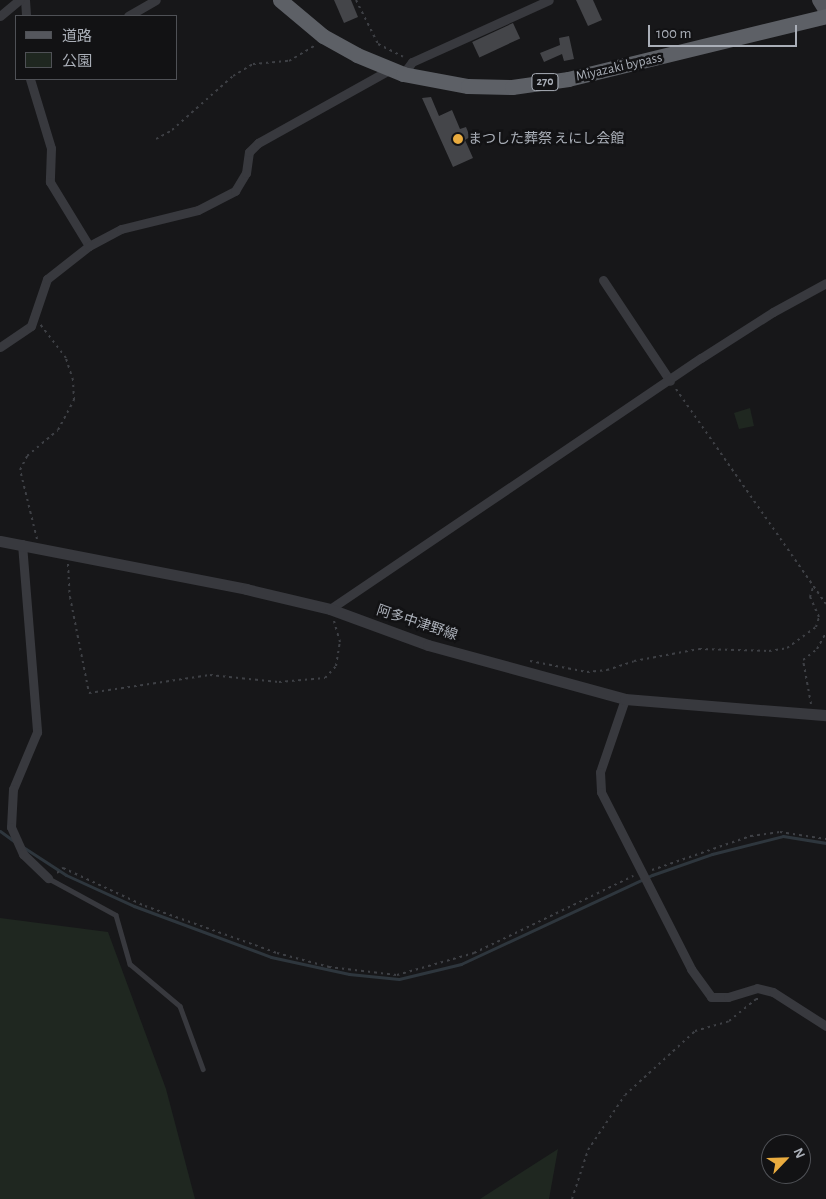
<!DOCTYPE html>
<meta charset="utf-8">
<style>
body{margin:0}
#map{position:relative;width:826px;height:1199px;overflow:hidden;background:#171719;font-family:"Alegreya Sans","Noto Sans JP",sans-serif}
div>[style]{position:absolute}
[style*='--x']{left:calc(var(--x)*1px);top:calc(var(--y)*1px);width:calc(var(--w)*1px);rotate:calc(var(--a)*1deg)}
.green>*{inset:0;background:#1f2720}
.stream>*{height:3px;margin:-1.5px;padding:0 1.5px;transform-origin:1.5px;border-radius:1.5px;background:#2e363d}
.building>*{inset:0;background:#444549;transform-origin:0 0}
.path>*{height:2px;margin-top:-1px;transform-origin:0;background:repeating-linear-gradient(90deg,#3e4045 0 2.5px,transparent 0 6.5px)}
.service>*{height:4.5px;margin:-2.25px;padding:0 2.25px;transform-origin:2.25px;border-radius:2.25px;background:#38393e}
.minor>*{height:9px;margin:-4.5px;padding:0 4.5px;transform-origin:4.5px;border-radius:4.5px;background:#38393e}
.tertiary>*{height:11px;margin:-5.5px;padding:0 5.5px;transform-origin:5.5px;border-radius:5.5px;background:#38393e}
.primary>*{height:14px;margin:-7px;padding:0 7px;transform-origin:7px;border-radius:7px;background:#55575d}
.trunk>*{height:15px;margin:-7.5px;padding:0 7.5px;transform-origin:7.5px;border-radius:7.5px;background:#5d6066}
.dots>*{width:14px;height:14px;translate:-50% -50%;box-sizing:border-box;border:2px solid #121214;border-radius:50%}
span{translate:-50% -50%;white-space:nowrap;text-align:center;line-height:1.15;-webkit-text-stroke:5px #121214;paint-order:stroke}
.shield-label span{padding:1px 4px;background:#121214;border:1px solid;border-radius:4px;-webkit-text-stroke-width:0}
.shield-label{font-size:12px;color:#aaafb8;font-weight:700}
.street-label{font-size:14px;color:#aaafb8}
.poi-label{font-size:14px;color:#aaafb8}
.left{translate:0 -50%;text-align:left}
.legend{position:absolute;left:15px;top:15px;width:162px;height:65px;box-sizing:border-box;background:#121214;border:1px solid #4f5156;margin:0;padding:6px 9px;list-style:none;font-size:15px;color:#aaafb8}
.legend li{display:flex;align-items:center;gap:10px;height:25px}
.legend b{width:25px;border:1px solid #4f5156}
.north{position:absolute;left:761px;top:1134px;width:50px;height:50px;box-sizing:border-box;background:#121214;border:1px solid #4f5156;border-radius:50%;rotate:66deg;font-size:14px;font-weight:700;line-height:20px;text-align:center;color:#aaafb8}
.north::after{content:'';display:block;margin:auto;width:18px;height:22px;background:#eaac3f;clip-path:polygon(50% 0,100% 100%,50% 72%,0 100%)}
.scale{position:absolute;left:648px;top:25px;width:149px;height:22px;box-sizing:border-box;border:2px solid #aaafb8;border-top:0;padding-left:6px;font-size:15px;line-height:18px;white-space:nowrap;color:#aaafb8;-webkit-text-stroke:4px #121214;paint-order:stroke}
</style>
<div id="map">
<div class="green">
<i style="clip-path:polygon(750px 408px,754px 426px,739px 429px,734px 413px)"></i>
<i style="clip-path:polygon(0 918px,108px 932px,166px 1089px,195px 1199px,0 1199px)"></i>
<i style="clip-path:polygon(558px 1149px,549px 1199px,480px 1199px)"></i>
</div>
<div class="stream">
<i style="--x:0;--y:831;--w:17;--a:36"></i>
<i style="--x:23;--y:847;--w:51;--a:33.1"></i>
<i style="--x:66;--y:875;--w:75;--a:24.5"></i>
<i style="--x:134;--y:906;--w:146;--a:20.4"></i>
<i style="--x:271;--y:957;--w:80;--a:12.3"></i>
<i style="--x:349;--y:974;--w:50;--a:5.7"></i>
<i style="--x:399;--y:979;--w:64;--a:-13.6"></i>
<i style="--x:461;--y:964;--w:211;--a:-25"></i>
<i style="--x:652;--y:875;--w:64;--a:-19.3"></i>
<i style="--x:712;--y:854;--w:73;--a:-14.2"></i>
<i style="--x:783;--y:836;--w:44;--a:9.2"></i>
</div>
<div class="building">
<i style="clip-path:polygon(334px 0,351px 0,358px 17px,344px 23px)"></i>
<i style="clip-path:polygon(576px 0,593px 0,602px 20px,588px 26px)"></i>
<i style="left:513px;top:23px;width:17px;height:45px;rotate:65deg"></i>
<i style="clip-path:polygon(569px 36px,574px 59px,564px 61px,562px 54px,544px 62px,540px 53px,560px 45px,559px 38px)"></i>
<i style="clip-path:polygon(431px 97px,439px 116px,452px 110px,460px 129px,466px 127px,470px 137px,465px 140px,473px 158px,453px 167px,422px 98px)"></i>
</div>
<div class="path">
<i style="--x:356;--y:0;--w:49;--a:63.4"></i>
<i style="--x:378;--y:44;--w:28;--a:27"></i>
<i style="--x:156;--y:139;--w:18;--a:-29"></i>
<i style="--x:172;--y:130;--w:81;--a:-41.5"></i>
<i style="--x:233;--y:76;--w:23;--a:-31"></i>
<i style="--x:253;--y:64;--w:36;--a:-5"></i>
<i style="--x:289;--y:61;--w:31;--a:-31"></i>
<i style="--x:676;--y:389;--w:262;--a:55.1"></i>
<i style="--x:37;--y:539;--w:71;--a:-103.8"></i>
<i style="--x:20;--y:470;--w:16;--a:-63"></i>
<i style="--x:27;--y:456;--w:40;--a:-40"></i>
<i style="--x:58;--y:430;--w:34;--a:-62"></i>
<i style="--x:74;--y:400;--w:20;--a:-93"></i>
<i style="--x:73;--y:380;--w:23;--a:-108"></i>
<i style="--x:66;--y:358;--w:43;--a:-127.4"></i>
<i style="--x:68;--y:564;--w:33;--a:87"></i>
<i style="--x:70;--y:597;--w:98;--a:78.8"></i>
<i style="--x:89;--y:693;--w:122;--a:-8.5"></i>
<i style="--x:210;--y:675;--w:69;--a:5.8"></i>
<i style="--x:279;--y:682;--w:46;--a:-5"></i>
<i style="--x:325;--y:678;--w:16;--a:-47"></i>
<i style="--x:336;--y:666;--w:24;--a:-81"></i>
<i style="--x:340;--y:642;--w:22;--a:-106"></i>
<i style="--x:530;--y:661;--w:58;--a:10.9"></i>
<i style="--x:587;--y:672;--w:20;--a:-6"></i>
<i style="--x:607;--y:670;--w:28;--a:-18"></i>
<i style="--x:634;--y:661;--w:66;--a:-10.5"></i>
<i style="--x:699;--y:649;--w:70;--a:1.6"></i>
<i style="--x:769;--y:651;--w:18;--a:-9"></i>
<i style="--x:787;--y:648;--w:36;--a:-36"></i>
<i style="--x:816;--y:627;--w:10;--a:-73"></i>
<i style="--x:819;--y:617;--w:22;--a:-114"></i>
<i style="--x:810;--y:597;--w:10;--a:-73"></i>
<i style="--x:811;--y:704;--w:45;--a:-100.3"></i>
<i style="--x:803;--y:660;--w:18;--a:-38"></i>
<i style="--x:817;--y:649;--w:18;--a:-61"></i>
<i style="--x:652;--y:870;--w:105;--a:-19"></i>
<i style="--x:751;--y:836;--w:29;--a:-8"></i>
<i style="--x:780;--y:832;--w:47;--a:8.7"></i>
<i style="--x:57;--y:873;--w:8;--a:-40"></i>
<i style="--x:63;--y:868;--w:90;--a:24.9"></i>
<i style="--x:145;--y:906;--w:140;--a:19.6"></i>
<i style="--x:277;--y:953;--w:54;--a:15.1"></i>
<i style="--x:329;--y:967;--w:68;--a:6.7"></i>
<i style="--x:397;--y:975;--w:80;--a:-15.9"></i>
<i style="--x:474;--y:953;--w:177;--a:-25.8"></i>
<i style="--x:572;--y:1199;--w:52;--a:-71.9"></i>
<i style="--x:588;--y:1150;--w:66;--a:-56.1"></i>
<i style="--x:625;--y:1095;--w:95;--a:-42.4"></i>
<i style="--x:695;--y:1031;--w:35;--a:-16"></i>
<i style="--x:729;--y:1021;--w:35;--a:-39"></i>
<i style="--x:756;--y:999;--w:4;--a:0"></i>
</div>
<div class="service">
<i style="--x:48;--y:878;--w:77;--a:28.6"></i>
<i style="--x:116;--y:915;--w:51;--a:74.1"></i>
<i style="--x:130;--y:964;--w:65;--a:40"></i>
<i style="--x:180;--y:1006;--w:67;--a:69.9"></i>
</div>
<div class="minor">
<i style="--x:25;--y:0;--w:16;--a:86"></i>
<i style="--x:0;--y:16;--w:25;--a:-40"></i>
<i style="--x:128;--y:16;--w:32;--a:-30"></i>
<i style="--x:403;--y:74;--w:15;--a:-53"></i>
<i style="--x:412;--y:62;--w:150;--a:-24.3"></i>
<i style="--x:30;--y:79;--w:72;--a:73.1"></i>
<i style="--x:51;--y:148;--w:34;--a:92"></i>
<i style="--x:50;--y:182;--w:75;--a:58.6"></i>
<i style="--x:603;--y:280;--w:121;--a:56.4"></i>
<i style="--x:0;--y:347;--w:37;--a:-34"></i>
<i style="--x:31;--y:326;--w:50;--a:-71.2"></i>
<i style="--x:47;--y:279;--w:53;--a:-38.2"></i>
<i style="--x:89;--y:246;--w:36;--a:-28"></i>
<i style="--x:121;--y:229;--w:79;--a:-13.9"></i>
<i style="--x:198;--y:210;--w:42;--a:-27.2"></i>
<i style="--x:235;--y:191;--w:21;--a:-59"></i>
<i style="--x:246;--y:173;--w:21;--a:-82"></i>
<i style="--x:249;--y:152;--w:13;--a:-45"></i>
<i style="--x:258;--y:143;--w:150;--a:-29.1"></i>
<i style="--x:22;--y:544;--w:189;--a:85.4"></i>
<i style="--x:37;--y:732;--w:62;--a:112.8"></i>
<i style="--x:13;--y:789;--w:38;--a:93"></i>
<i style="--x:11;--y:827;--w:30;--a:66"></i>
<i style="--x:23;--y:854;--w:35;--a:44"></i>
<i style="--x:330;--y:609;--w:448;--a:-34.1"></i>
<i style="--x:701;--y:358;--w:85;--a:-32.6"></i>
<i style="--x:773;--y:312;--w:60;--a:-28.7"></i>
<i style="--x:625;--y:699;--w:77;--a:108.9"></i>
<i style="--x:600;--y:772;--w:20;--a:87"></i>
<i style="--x:601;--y:792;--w:199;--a:63"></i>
<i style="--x:691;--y:969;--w:34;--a:54"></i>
<i style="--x:711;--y:997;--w:17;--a:0"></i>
<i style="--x:728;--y:997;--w:30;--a:-17"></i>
<i style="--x:757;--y:988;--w:16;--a:14"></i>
<i style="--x:773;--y:992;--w:63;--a:32.7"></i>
</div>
<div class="tertiary">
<i style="--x:0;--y:541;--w:251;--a:11"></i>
<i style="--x:246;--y:589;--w:86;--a:13.4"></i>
<i style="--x:330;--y:609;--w:104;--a:20.2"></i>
<i style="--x:428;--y:645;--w:204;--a:15.3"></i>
<i style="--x:625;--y:699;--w:202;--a:4.6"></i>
</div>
<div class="primary">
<i style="--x:819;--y:0;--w:13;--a:58"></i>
</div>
<div class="trunk">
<i style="--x:280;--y:0;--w:56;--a:39.9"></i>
<i style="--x:323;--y:36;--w:39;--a:29"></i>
<i style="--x:357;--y:55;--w:50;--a:22.4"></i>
<i style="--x:403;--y:74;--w:66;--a:10.5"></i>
<i style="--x:468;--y:86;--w:44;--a:1.3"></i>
<i style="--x:512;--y:87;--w:57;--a:-8.1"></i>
<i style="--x:568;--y:79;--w:266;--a:-13.7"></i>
</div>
<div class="dots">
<i style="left:458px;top:139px;background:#eaac3f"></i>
</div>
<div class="shield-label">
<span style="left:545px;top:82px">270</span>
</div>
<div class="street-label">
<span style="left:619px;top:67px;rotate:-13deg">Miyazaki bypass</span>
<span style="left:417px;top:623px;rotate:18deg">阿多中津野線</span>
</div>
<div class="poi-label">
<span class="left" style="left:468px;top:139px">まつした葬祭 えにし会館</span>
</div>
<ul class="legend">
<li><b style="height:6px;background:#55575d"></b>道路</li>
<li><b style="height:14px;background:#1f2720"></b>公園</li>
</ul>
<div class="north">N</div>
<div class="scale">100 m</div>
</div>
